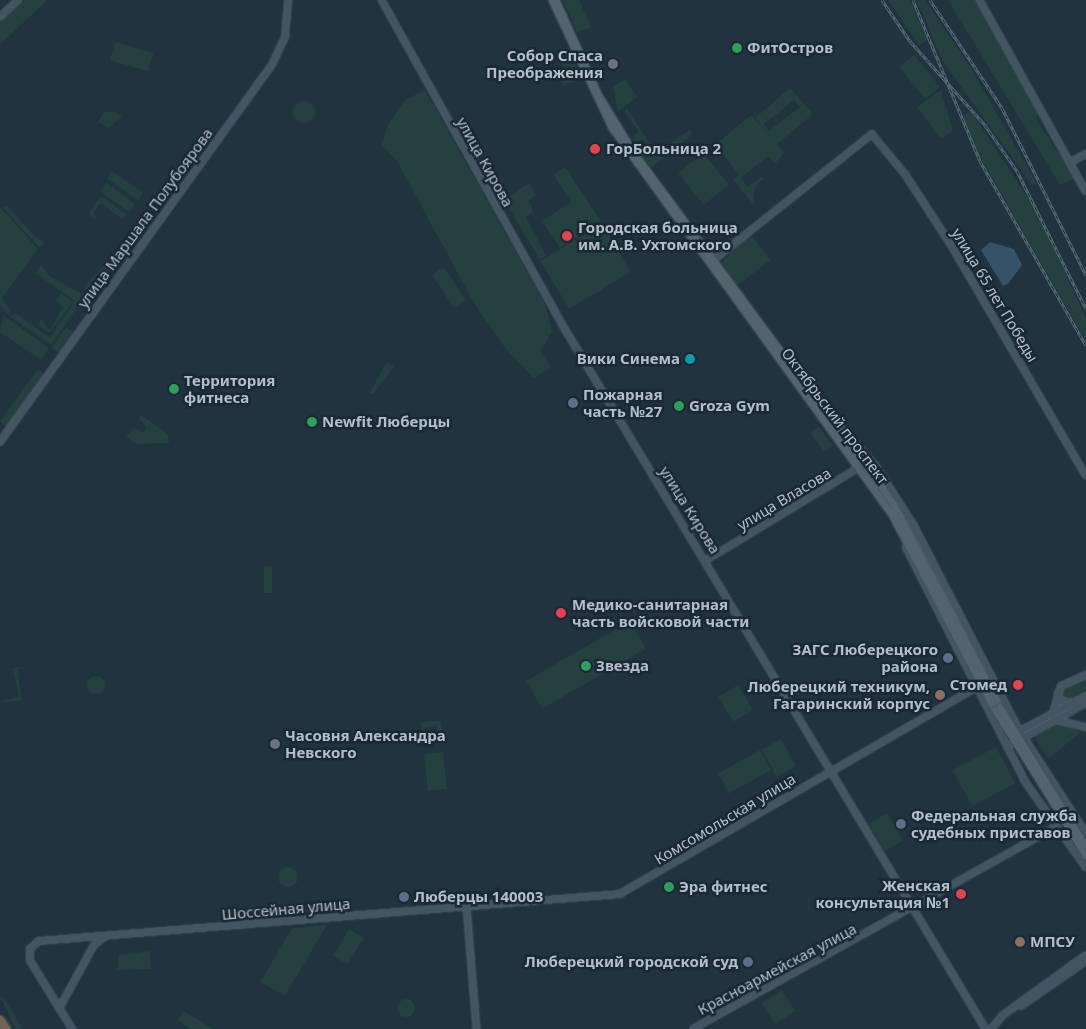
<!DOCTYPE html>
<meta charset="utf-8">
<style>
body{margin:0}
#map{position:relative;width:1086px;height:1029px;overflow:hidden;background:#21333f;font-family:"Noto Sans",sans-serif}
div>[style]{position:absolute}
[style*='--x']{left:calc(var(--x)*1px);top:calc(var(--y)*1px);width:calc(var(--w)*1px);rotate:calc(var(--a)*1deg)}
.green>*{inset:0;background:#24403f;transform-origin:0 0}
.round{border-radius:50%}
.water>*{inset:0;background:#345268}
.roads{filter:drop-shadow(0 0 1px #54626d) drop-shadow(0 0 1px #54626d)}
.secondary>*{height:5.5px;margin:-2.75px;padding:0 2.75px;transform-origin:2.75px;border-radius:2.75px;background:#435463}
.primary>*{height:6px;margin:-3px;padding:0 3px;transform-origin:3px;border-radius:3px;background:#54646f}
.highway>*{height:8px;margin:-4px;padding:0 4px;transform-origin:4px;border-radius:4px;background:#766252}
.rail>*{height:3px;margin-top:-1.5px;transform-origin:0;background:repeating-linear-gradient(90deg,#1b2934 0 4px,#576977 0 8px);box-sizing:border-box;border-block:1px solid #576977}
.bridges{filter:drop-shadow(0 0 1px #42505b) drop-shadow(0 0 1px #42505b)}
.primary-bridge>*{height:6px;margin:-3px;padding:0 3px;transform-origin:3px;border-radius:3px;background:#54646f}
.dots>*{width:14px;height:14px;translate:-50% -50%;box-sizing:border-box;border:2px solid #1b2934;border-radius:50%}
span{translate:-50% -50%;white-space:nowrap;text-align:center;line-height:1.15;-webkit-text-stroke:5px #1b2934;paint-order:stroke}
.poi-label{font-size:15px;color:#b2bfca;font-weight:700}
.left{translate:0 -50%;text-align:left}
.right{translate:-100% -50%;text-align:right}
.street-label{font-size:15px;color:#b2bfca}
</style>
<div id="map">
<div class="green">
<i style="clip-path:polygon(24px 0,47px 0,0 45px,0 23px)"></i>
<i style="clip-path:polygon(563px 0,579px 0,591px 27px,577px 33px)"></i>
<i style="clip-path:polygon(888px 0,910px 0,928px 40px,919px 45px)"></i>
<i style="clip-path:polygon(917px 0,925px 0,971px 68px,1037px 184px,1032px 185px,942px 60px)"></i>
<i style="clip-path:polygon(948px 0,975px 0,1038px 114px,1037px 121px,1075px 178px,1060px 185px)"></i>
<i style="left:115px;top:42px;width:40px;height:19px;rotate:16deg"></i>
<i style="clip-path:polygon(571px 55px,581px 77px,563px 86px,559px 78px,566px 75px,560px 60px)"></i>
<i style="left:914px;top:55px;width:41px;height:19px;rotate:51deg"></i>
<i style="clip-path:polygon(625px 79px,637px 97px,618px 112px,613px 87px)"></i>
<i style="clip-path:polygon(evenodd,790px 88px,813px 114px,777px 144px,755px 118px,790px 88px,794px 100px,800px 107px,769px 131px,764px 124px,794px 100px)"></i>
<i style="clip-path:polygon(425px 90px,545px 304px,552px 332px,541px 350px,551px 368px,534px 378px,505px 348px,474px 303px,397px 161px,382px 145px,388px 125px,405px 100px)"></i>
<i style="clip-path:polygon(941px 90px,953px 131px,941px 139px,917px 107px)"></i>
<i class="round" style="left:293px;top:101px;width:22px;height:22px"></i>
<i style="clip-path:polygon(627px 108px,656px 154px,689px 130px,693px 134px,651px 168px,640px 152px,648px 146px,642px 139px,635px 143px,632px 137px,638px 132px,624px 110px)"></i>
<i style="clip-path:polygon(971px 111px,1040px 216px,1086px 319px,1086px 341px,979px 155px,962px 116px)"></i>
<i style="clip-path:polygon(104px 112px,116px 112px,122px 116px,109px 128px,98px 122px)"></i>
<i style="clip-path:polygon(751px 115px,784px 152px,775px 164px,768px 156px,741px 178px,747px 187px,761px 177px,764px 179px,755px 186px,753px 204px,733px 180px,739px 175px,715px 145px)"></i>
<i style="left:703px;top:153px;width:41px;height:32px;rotate:51deg"></i>
<i style="clip-path:polygon(565px 167px,601px 221px,560px 248px,542px 221px,571px 202px,553px 174px)"></i>
<i style="left:112px;top:171px;width:38px;height:9px;rotate:35deg"></i>
<i style="left:106px;top:183px;width:36px;height:10px;rotate:36deg"></i>
<i style="clip-path:polygon(529px 183px,536px 195px,529px 200px,533px 212px,526px 217px,546px 256px,540px 260px,504px 200px)"></i>
<i style="clip-path:polygon(101px 196px,126px 214px,122px 219px,101px 203px,94px 212px,95px 219px,88px 214px)"></i>
<i style="clip-path:polygon(6px 205px,35px 236px,46px 244px,39px 247px,3px 208px)"></i>
<i style="clip-path:polygon(0 207px,38px 249px,2px 298px,11px 312px,9px 316px,0 305px)"></i>
<i style="left:149px;top:213px;width:9px;height:100px;rotate:41deg"></i>
<i style="left:602px;top:224px;width:56px;height:72px;rotate:59deg"></i>
<i style="clip-path:polygon(750px 234px,771px 260px,737px 285px,721px 263px)"></i>
<i style="clip-path:polygon(41px 265px,50px 276px,85px 296px,51px 345px,11px 317px,15px 313px,50px 338px,75px 301px,35px 273px)"></i>
<i style="left:444px;top:267px;width:40px;height:14px;rotate:57deg"></i>
<i style="clip-path:polygon(61px 293px,73px 302px,49px 333px,38px 325px,41px 319px,50px 330px,63px 307px,56px 301px)"></i>
<i style="clip-path:polygon(3px 315px,49px 348px,41px 360px,0 332px)"></i>
<i style="clip-path:polygon(66px 327px,74px 333px,59px 353px,52px 348px)"></i>
<i style="clip-path:polygon(387px 362px,394px 367px,373px 394px,369px 394px)"></i>
<i style="clip-path:polygon(38px 369px,44px 374px,6px 428px,0 421px)"></i>
<i style="clip-path:polygon(141px 415px,168px 434px,169px 443px,138px 444px,126px 437px,134px 427px,143px 433px,147px 427px,139px 419px)"></i>
<i style="left:819px;top:426px;width:24px;height:11px;rotate:54deg"></i>
<i style="left:264px;top:566px;width:8px;height:27px"></i>
<i style="left:630px;top:621px;width:32px;height:120px;rotate:60deg"></i>
<i style="clip-path:polygon(28px 666px,18px 669px,21px 701px,0 702px,19px 696px,12px 668px)"></i>
<i class="round" style="left:87px;top:676px;width:18px;height:18px"></i>
<i style="clip-path:polygon(1086px 677px,1086px 693px,1074px 700px,1062px 699px,1061px 689px)"></i>
<i style="left:738px;top:685px;width:29px;height:23px;rotate:59deg"></i>
<i style="clip-path:polygon(441px 721px,443px 744px,439px 744px,437px 726px,425px 727px,423px 744px,421px 722px)"></i>
<i style="clip-path:polygon(1059px 722px,1081px 732px,1048px 759px,1034px 736px)"></i>
<i style="left:781px;top:739px;width:31px;height:22px;rotate:61deg"></i>
<i style="left:996px;top:747px;width:41px;height:49px;rotate:62deg"></i>
<i style="left:760px;top:750px;width:23px;height:48px;rotate:61deg"></i>
<i style="left:443px;top:752px;width:37px;height:19px;rotate:84deg"></i>
<i style="left:887px;top:813px;width:32px;height:21px;rotate:60deg"></i>
<i class="round" style="left:278px;top:867px;width:20px;height:20px"></i>
<i style="clip-path:polygon(327px 925px,285px 996px,260px 982px,292px 928px)"></i>
<i style="left:349px;top:929px;width:17px;height:31px;rotate:31deg"></i>
<i style="clip-path:polygon(150px 951px,151px 969px,117px 970px,119px 955px)"></i>
<i style="left:782px;top:990px;width:25px;height:24px;rotate:58deg"></i>
<i style="clip-path:polygon(0 997px,5px 1000px,23px 1029px,16px 1029px)"></i>
<i class="round" style="left:397px;top:999px;width:18px;height:18px"></i>
<i style="clip-path:polygon(184px 1011px,187px 1013px,213px 1029px,191px 1029px,178px 1020px)"></i>
</div>
<div class="water">
<i style="clip-path:polygon(990px 242px,1014px 249px,1022px 265px,1008px 284px,1003px 286px,981px 250px)"></i>
</div>
<div class="roads">
<div class="secondary">
<i style="--x:382;--y:0;--w:380;--a:60.9"></i>
<i style="--x:567;--y:332;--w:813;--a:58.99"></i>
<i style="--x:980;--y:0;--w:218;--a:61"></i>
<i style="--x:0;--y:17;--w:25;--a:-43"></i>
<i style="--x:1071;--y:162;--w:17;--a:-28"></i>
<i style="--x:710;--y:263;--w:207;--a:-38.5"></i>
<i style="--x:872;--y:134;--w:53;--a:50.3"></i>
<i style="--x:906;--y:175;--w:85;--a:57.1"></i>
<i style="--x:952;--y:246;--w:265;--a:59.7"></i>
<i style="--x:829;--y:413;--w:72;--a:48.4"></i>
<i style="--x:877;--y:467;--w:69;--a:57.5"></i>
<i style="--x:914;--y:525;--w:232;--a:62.8"></i>
<i style="--x:1020;--y:731;--w:121;--a:57.1"></i>
<i style="--x:0;--y:442;--w:465;--a:-54.2"></i>
<i style="--x:272;--y:65;--w:31;--a:-65"></i>
<i style="--x:285;--y:37;--w:37;--a:-85"></i>
<i style="--x:906;--y:547;--w:263;--a:63"></i>
<i style="--x:1025;--y:781;--w:105;--a:54.7"></i>
<i style="--x:705;--y:561;--w:179;--a:-31.3"></i>
<i style="--x:858;--y:468;--w:18;--a:-3"></i>
<i style="--x:1058;--y:693;--w:9;--a:63"></i>
<i style="--x:1062;--y:701;--w:11;--a:10"></i>
<i style="--x:1052;--y:716;--w:31;--a:-73"></i>
<i style="--x:1061;--y:686;--w:27;--a:-24"></i>
<i style="--x:1057;--y:720;--w:30;--a:14"></i>
<i style="--x:1020;--y:731;--w:75;--a:-27.9"></i>
<i style="--x:1007;--y:747;--w:90;--a:-29.1"></i>
<i style="--x:467;--y:907;--w:122;--a:85.3"></i>
<i style="--x:1021;--y:1006;--w:79;--a:-34.7"></i>
<i style="--x:59;--y:1009;--w:73;--a:-61.3"></i>
<i style="--x:94;--y:945;--w:14;--a:-36"></i>
<i style="--x:72;--y:1029;--w:80;--a:-121.7"></i>
<i style="--x:30;--y:961;--w:12;--a:-90"></i>
<i style="--x:30;--y:949;--w:12;--a:-42"></i>
<i style="--x:39;--y:941;--w:583;--a:-4.62"></i>
<i style="--x:620;--y:894;--w:410;--a:-30.1"></i>
<i style="--x:693;--y:1029;--w:415;--a:-29.1"></i>
<i style="--x:991;--y:1029;--w:18;--a:-49"></i>
<i style="--x:1003;--y:1015;--w:102;--a:-35.9"></i>
</div>
<div class="primary">
<i style="--x:552;--y:0;--w:141;--a:64.9"></i>
<i style="--x:612;--y:128;--w:475;--a:54.1"></i>
<i style="--x:891;--y:513;--w:223;--a:62.2"></i>
<i style="--x:556;--y:0;--w:103;--a:65.9"></i>
<i style="--x:598;--y:94;--w:69;--a:58.6"></i>
<i style="--x:634;--y:153;--w:438;--a:53.5"></i>
<i style="--x:894;--y:505;--w:228;--a:62.3"></i>
</div>
<div class="highway">
<i style="--x:0;--y:1020;--w:11;--a:56"></i>
</div>
</div>
<div class="rail">
<i style="--x:882;--y:0;--w:50;--a:55.7"></i>
<i style="--x:910;--y:41;--w:113;--a:48.2"></i>
<i style="--x:985;--y:125;--w:56;--a:55.2"></i>
<i style="--x:1017;--y:171;--w:154;--a:63.4"></i>
<i style="--x:913;--y:0;--w:174;--a:67.4"></i>
<i style="--x:980;--y:161;--w:212;--a:60.1"></i>
<i style="--x:930;--y:0;--w:130;--a:56.3"></i>
<i style="--x:1002;--y:108;--w:187;--a:63.3"></i>
</div>
<div class="bridges">
<div class="primary-bridge">
<i style="--x:1000;--y:707;--w:163;--a:58.3"></i>
<i style="--x:995;--y:710;--w:172;--a:58.1"></i>
</div>
</div>
<div class="dots">
<i style="left:737px;top:48px;background:#2e9e5b"></i>
<i style="left:613px;top:64px;background:#6b7280"></i>
<i style="left:595px;top:149px;background:#e0444e"></i>
<i style="left:567px;top:236px;background:#e0444e"></i>
<i style="left:690px;top:359px;background:#0f9aa8"></i>
<i style="left:174px;top:389px;background:#2e9e5b"></i>
<i style="left:573px;top:403px;background:#5c6f8a"></i>
<i style="left:679px;top:406px;background:#2e9e5b"></i>
<i style="left:312px;top:422px;background:#2e9e5b"></i>
<i style="left:561px;top:613px;background:#e0444e"></i>
<i style="left:948px;top:658px;background:#5c6f8a"></i>
<i style="left:586px;top:666px;background:#2e9e5b"></i>
<i style="left:1018px;top:685px;background:#e0444e"></i>
<i style="left:940px;top:695px;background:#8d6e63"></i>
<i style="left:275px;top:744px;background:#6b7280"></i>
<i style="left:901px;top:824px;background:#5c6f8a"></i>
<i style="left:669px;top:887px;background:#2e9e5b"></i>
<i style="left:961px;top:894px;background:#e0444e"></i>
<i style="left:404px;top:897px;background:#5c6f8a"></i>
<i style="left:1020px;top:942px;background:#8d6e63"></i>
<i style="left:748px;top:962px;background:#5c6f8a"></i>
</div>
<div class="poi-label">
<span class="left" style="left:747px;top:48px">ФитОстров</span>
<span class="right" style="left:603px;top:64px">Собор Спаса<br>Преображения</span>
<span class="left" style="left:606px;top:149px">ГорБольница 2</span>
<span class="left" style="left:578px;top:236px">Городская больница<br>им. А.В. Ухтомского</span>
<span class="right" style="left:680px;top:359px">Вики Синема</span>
<span class="left" style="left:184px;top:389px">Территория<br>фитнеса</span>
<span class="left" style="left:583px;top:403px">Пожарная<br>часть №27</span>
<span class="left" style="left:689px;top:406px">Groza Gym</span>
<span class="left" style="left:322px;top:422px">Newfit Люберцы</span>
<span class="left" style="left:572px;top:613px">Медико-санитарная<br>часть войсковой части</span>
<span class="right" style="left:938px;top:658px">ЗАГС Люберецкого<br>района</span>
<span class="left" style="left:596px;top:666px">Звезда</span>
<span class="right" style="left:1007px;top:685px">Стомед</span>
<span class="right" style="left:930px;top:695px">Люберецкий техникум,<br>Гагаринский корпус</span>
<span class="left" style="left:285px;top:744px">Часовня Александра<br>Невского</span>
<span class="left" style="left:911px;top:824px">Федеральная служба<br>судебных приставов</span>
<span class="right" style="left:950px;top:894px">Женская<br>консультация №1</span>
<span class="left" style="left:679px;top:887px">Эра фитнес</span>
<span class="left" style="left:414px;top:897px">Люберцы 140003</span>
<span class="left" style="left:1030px;top:942px">МПСУ</span>
<span class="right" style="left:738px;top:962px">Люберецкий городской суд</span>
</div>
<div class="street-label">
<span style="left:485px;top:162px;rotate:61deg">улица Кирова</span>
<span style="left:145px;top:218px;rotate:-54deg">улица Маршала Полубоярова</span>
<span style="left:995px;top:295px;rotate:59deg">улица 65 лет Победы</span>
<span style="left:835px;top:416px;rotate:53deg">Октябрьский проспект</span>
<span style="left:784px;top:499px;rotate:-31deg">улица Власова</span>
<span style="left:690px;top:510px;rotate:58deg">улица Кирова</span>
<span style="left:725px;top:819px;rotate:-31deg">Комсомольская улица</span>
<span style="left:286px;top:909px;rotate:-5deg">Шоссейная улица</span>
<span style="left:777px;top:969px;rotate:-28deg">Красноармейская улица</span>
</div>
</div>
